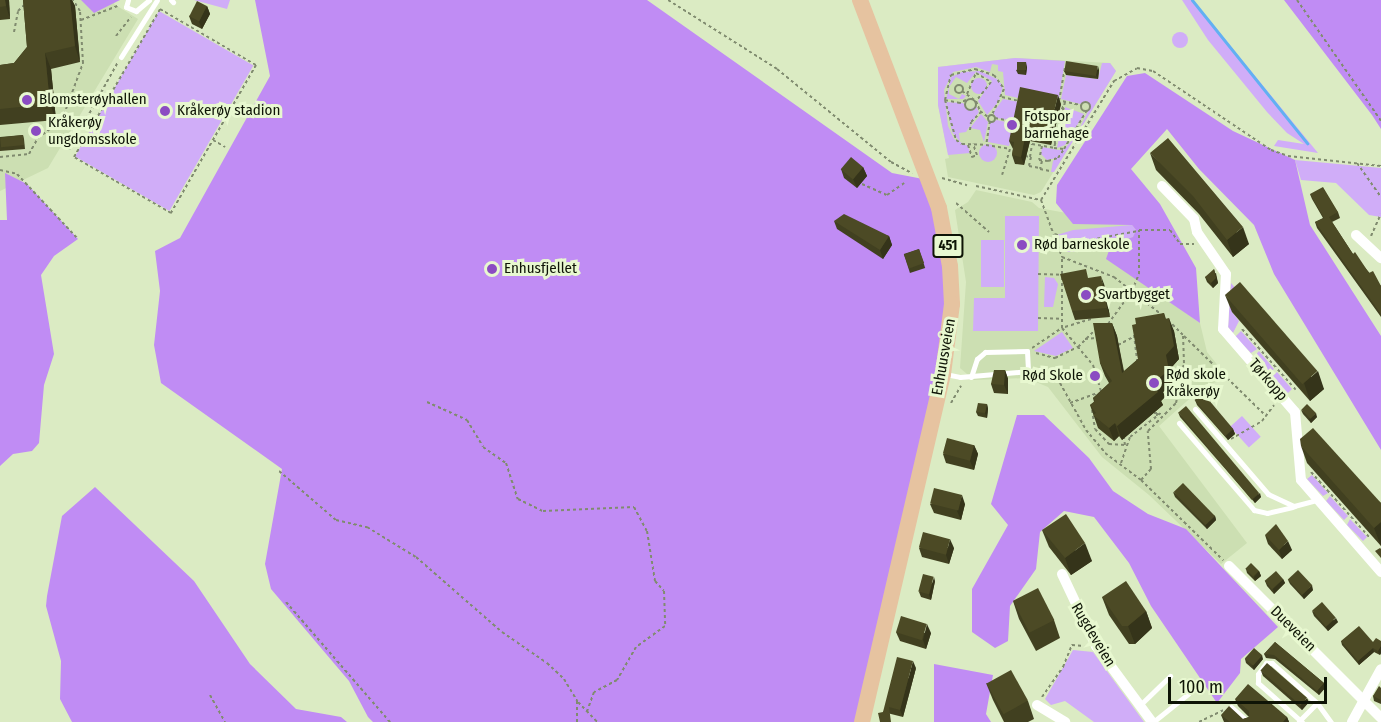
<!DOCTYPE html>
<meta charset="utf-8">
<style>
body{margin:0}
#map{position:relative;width:1381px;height:722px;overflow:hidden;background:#dbebc3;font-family:"Fira Sans Condensed",sans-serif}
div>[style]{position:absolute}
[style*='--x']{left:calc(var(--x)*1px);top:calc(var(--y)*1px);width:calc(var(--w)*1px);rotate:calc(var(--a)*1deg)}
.built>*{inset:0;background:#ccdfb2}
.green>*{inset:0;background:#d0adf8;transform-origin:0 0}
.round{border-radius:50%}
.forest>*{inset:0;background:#c08cf4}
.stream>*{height:3px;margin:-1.5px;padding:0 1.5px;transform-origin:1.5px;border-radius:1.5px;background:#62b0f2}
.path>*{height:2px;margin-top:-1px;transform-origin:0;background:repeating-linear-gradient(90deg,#808b6f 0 3px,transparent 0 6px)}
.path>.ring{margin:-1px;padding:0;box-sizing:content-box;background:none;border:2px solid #808b6f;border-radius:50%}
.service>*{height:5px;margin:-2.5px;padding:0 2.5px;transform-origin:2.5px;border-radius:2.5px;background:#fff}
.minor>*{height:10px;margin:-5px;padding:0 5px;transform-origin:5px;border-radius:5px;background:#fff}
.primary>*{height:16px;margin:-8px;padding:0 8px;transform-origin:8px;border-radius:8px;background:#e6c3a0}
.wall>*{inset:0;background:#414020;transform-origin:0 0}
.shaded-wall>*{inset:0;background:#35341a}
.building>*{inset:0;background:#4c4a25;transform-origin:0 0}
.dots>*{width:16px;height:16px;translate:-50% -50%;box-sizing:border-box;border:3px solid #e8f8d0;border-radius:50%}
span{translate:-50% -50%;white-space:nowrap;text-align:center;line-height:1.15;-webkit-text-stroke:6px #e8f8d0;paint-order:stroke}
.shield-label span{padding:2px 4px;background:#e8f8d0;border:2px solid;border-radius:4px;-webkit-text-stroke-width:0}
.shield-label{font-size:14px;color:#0e1406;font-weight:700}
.poi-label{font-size:15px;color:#0e1406}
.left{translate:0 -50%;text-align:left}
.right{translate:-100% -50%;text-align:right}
.street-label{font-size:15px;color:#0e1406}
.scale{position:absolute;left:1168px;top:677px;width:159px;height:27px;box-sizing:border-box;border:3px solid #0e1406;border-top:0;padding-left:8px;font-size:18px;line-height:21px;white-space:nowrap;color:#0e1406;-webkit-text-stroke:4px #e8f8d0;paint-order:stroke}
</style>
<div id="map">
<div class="built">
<i style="clip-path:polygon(0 0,115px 0,114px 4px,138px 19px,48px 168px,0 191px)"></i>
<i style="clip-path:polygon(1015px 58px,1110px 63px,1116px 71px,1041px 192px,1034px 195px,948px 177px,945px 159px,949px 158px,938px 105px,938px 67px)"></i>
<i style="clip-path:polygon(976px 190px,1032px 202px,1039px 208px,1132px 225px,1150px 287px,1200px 323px,1207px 352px,1224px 373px,1217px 382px,1205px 385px,1159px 426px,1247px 543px,1221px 564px,1149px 495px,1102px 457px,1048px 387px,1026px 378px,974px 380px,960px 368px,966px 282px,955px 210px,968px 202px)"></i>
</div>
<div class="green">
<i style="clip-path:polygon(194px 0,230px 0,227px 9px)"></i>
<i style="clip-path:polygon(1182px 0,1193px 0,1318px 153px,1274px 146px,1278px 140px,1304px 144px,1287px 133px,1267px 112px,1208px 40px)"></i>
<i style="left:159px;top:11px;width:109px;height:168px;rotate:30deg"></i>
<i class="round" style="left:1172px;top:32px;width:16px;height:16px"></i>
<i style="clip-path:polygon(1015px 58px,1065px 61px,1059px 99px,1020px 88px,1018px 98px,1005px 95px,1003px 72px,998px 71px,998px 65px,992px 64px,990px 72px,976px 67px,953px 72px,944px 90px,948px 126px,954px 139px,968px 146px,970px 153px,948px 155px,938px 105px,938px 67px)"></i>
<i style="clip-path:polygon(1102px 63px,1110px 63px,1116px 71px,1054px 172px,1051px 172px,1053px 161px,1076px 136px,1090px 107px,1087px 101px,1080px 104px,1061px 99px,1066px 75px,1098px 79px)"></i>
<i style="clip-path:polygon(980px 71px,997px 79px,1003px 86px,999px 101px,987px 115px,978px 101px,992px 81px,976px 72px,967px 83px,956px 77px,949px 87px,949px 94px,959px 99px,962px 94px,966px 96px,963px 99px,946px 99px,951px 77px,962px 72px)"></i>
<i class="round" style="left:971px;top:78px;width:16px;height:16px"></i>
<i style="clip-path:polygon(1003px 99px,1019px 102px,1014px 121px,997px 118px,993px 113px)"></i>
<i style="clip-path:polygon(946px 102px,963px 103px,969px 110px,976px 106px,979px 112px,966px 132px,959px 133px,960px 142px,952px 132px)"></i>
<i style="clip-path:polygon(1065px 107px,1084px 114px,1065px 145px,1057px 148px)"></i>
<i style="clip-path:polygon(981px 114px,988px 122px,984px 142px,980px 130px,970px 128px)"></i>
<i style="clip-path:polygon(997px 120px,1014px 124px,1009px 146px,988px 142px,990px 123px)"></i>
<i class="round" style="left:979px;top:144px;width:18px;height:18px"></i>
<i style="clip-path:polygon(1042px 147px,1059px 150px,1063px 150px,1057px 158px,1047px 160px,1041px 154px)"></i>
<i style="clip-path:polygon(1295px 160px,1381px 168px,1381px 217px,1369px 215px,1336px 183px,1301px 180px)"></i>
<i style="clip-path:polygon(1005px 216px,1039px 216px,1038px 331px,973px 331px,974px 298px,1005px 298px)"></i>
<i style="clip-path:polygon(1132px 225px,1136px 230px,1133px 237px,1082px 252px,1067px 252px,1057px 235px,1073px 230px)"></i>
<i style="left:981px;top:240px;width:23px;height:47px"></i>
<i style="clip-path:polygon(1045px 277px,1054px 278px,1058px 284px,1053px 307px,1044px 307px)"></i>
<i style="clip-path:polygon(1231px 283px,1246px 300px,1232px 312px,1239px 321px,1233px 333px,1228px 327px)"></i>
<i style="clip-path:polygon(1241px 331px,1257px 349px,1251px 353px,1235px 337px)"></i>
<i style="clip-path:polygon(1062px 332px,1073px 348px,1056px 356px,1034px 351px)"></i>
<i style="clip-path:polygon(1259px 351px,1274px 369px,1269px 373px,1254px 357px)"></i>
<i style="clip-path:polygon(1277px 372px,1292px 389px,1287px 394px,1271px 378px)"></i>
<i style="left:1242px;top:416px;width:28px;height:16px;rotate:48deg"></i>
<i style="clip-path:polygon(1312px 475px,1328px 493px,1323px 496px,1307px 479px)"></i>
<i style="clip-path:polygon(1330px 496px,1348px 516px,1344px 520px,1326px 501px)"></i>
<i style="clip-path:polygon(1350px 519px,1367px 537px,1363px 541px,1347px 525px)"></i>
<i style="clip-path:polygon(1073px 650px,1093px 652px,1144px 722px,1094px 722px,1065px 701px,1051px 705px,1045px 699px)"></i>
</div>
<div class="forest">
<i style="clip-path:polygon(81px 0,120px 0,94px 13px)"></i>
<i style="clip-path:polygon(255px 0,647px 0,892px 173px,923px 179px,941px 227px,949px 328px,856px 722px,373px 722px,368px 717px,349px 681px,271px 589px,265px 564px,282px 469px,161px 383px,154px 345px,160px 291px,155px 251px,180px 238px,270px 76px)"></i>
<i style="clip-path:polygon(1284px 0,1381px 0,1381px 129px,1372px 115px)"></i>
<i style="clip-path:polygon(1145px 73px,1233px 131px,1295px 160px,1310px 225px,1381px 336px,1381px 450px,1274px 274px,1254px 225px,1199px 169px,1167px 129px,1131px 169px,1160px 204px,1196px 268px,1200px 323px,1106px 259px,1111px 245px,1133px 237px,1136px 230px,1132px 225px,1073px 224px,1056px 203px,1057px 185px,1127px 76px)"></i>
<i style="clip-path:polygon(5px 173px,27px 184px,78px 239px,54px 256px,41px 275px,54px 354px,44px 385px,39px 443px,32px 451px,13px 454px,0 466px,0 220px,7px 220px)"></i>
<i style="clip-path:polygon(1017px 415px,1044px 415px,1089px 458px,1113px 491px,1148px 514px,1186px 529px,1278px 627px,1241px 659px,1240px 673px,1217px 703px,1151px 606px,1129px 563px,1094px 517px,1064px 511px,1040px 532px,1036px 569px,1010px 606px,1008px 641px,995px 648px,972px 632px,972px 589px,1008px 525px,991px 504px)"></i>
<i style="clip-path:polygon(95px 487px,194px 581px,250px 664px,296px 709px,341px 717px,347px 722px,72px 722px,60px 699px,61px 661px,46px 606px,47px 596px,62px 516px)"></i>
<i style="clip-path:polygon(934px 664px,993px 675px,986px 714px,991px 722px,934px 722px)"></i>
</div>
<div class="stream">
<i style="--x:1192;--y:0;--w:184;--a:51.2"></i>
</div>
<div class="path">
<i style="--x:668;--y:0;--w:129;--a:32.3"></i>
<i style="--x:777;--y:69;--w:147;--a:39.2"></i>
<i style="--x:891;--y:162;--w:24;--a:28"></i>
<i style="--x:1297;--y:0;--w:147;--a:55.2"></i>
<i style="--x:160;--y:9;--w:111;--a:30.3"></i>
<i style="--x:256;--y:65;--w:171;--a:119.9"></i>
<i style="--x:171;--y:213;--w:112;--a:-150"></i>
<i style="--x:74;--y:157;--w:171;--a:-59.8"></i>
<i style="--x:81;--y:20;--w:39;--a:-21"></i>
<i style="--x:14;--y:32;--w:21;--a:-79"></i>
<i style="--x:18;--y:11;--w:8;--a:-45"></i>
<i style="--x:116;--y:36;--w:24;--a:-52"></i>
<i class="ring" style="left:955px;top:85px;width:6px;height:6px"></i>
<i style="--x:962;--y:91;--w:17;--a:36"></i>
<i style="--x:976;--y:101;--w:11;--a:68"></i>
<i style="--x:980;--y:111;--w:10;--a:37"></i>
<i style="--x:967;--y:94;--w:23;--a:-67"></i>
<i style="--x:976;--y:73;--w:17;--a:31"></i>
<i style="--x:991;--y:82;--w:24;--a:128"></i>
<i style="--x:1002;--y:97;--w:18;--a:13"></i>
<i class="ring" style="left:964.5px;top:98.5px;width:9px;height:9px"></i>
<i style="--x:945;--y:100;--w:41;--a:74.6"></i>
<i style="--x:956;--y:140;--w:7;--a:34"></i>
<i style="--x:962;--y:144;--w:24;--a:2"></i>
<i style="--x:966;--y:100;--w:7;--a:153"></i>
<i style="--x:960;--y:103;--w:15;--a:-169"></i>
<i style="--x:945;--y:100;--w:26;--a:-77"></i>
<i style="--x:951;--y:75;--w:25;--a:-14"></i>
<i style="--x:975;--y:69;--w:20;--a:18"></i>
<i style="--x:994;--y:75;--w:17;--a:54"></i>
<i style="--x:1004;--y:89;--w:29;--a:115"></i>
<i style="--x:1057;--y:100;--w:25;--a:12"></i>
<i style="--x:1059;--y:101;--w:34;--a:-80"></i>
<i class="ring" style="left:1080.5px;top:101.5px;width:7px;height:7px"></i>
<i style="--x:1065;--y:102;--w:47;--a:103.4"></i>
<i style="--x:1054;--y:148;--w:10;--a:6"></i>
<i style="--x:1064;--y:149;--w:45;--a:-59.5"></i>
<i class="ring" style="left:987.5px;top:114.5px;width:5px;height:5px"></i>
<i style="--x:995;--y:118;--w:20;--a:11"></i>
<i style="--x:1056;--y:120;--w:17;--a:-62"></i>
<i style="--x:990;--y:121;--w:24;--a:99"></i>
<i style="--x:986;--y:145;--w:24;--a:9"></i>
<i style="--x:1010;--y:149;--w:27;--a:107"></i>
<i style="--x:1054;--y:129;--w:15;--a:86"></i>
<i style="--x:970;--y:130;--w:8;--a:-83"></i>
<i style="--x:971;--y:122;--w:14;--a:-45"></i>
<i style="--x:213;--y:140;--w:14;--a:30"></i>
<i style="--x:968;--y:145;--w:13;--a:72"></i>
<i style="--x:972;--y:157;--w:5;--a:-22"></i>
<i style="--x:977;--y:155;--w:12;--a:-110"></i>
<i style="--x:1042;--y:146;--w:14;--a:102"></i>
<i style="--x:1039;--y:160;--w:9;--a:6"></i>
<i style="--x:1048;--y:161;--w:10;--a:-17"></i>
<i style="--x:1058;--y:158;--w:11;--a:-56"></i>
<i style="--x:69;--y:150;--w:101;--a:-60.9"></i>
<i style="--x:1025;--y:156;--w:5;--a:11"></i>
<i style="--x:1030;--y:157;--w:13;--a:-81"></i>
<i style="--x:1032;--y:144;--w:22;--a:10"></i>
<i style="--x:0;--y:157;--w:29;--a:-6"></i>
<i style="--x:29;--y:154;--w:18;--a:-61"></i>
<i style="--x:38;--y:138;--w:30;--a:-37"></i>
<i style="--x:62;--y:120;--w:61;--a:-69.8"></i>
<i style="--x:83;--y:63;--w:52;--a:-93.3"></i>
<i style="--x:80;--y:11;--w:13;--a:-122"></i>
<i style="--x:1031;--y:157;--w:9;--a:103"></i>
<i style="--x:1029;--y:166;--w:11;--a:10"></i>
<i style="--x:1042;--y:161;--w:8;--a:104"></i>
<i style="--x:1040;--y:169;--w:10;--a:11"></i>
<i style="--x:1357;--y:163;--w:42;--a:54.8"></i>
<i style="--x:0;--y:170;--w:17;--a:13"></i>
<i style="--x:17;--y:174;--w:89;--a:46.8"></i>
<i style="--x:942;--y:178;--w:26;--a:16"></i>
<i style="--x:862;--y:184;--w:27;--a:24"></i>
<i style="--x:887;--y:195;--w:21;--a:-35"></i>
<i style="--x:976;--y:186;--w:66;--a:12.2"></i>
<i style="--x:1041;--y:200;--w:140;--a:-58.5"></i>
<i style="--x:1114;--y:81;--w:26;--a:-29"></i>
<i style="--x:1137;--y:68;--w:16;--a:11"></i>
<i style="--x:1153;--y:71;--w:142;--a:33.8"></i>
<i style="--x:1271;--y:150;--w:18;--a:19"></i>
<i style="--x:1288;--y:156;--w:94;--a:6.1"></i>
<i style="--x:1041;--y:200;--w:61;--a:69.8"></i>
<i style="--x:1062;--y:257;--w:56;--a:21"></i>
<i style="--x:1114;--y:277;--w:61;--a:38.4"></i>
<i style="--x:956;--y:203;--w:44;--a:41.3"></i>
<i style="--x:1055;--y:234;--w:21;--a:25"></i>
<i style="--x:1074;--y:243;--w:65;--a:-10.6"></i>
<i style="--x:1371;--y:236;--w:24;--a:-66"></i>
<i style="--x:1038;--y:274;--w:25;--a:2"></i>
<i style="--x:1038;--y:318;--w:23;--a:2"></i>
<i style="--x:1091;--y:319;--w:30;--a:163"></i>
<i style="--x:1062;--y:328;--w:48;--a:50"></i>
<i style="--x:1093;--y:365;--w:28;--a:73"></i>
<i style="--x:1108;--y:324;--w:41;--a:-54"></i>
<i style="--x:1132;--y:291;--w:18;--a:-68"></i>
<i style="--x:1139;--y:274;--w:44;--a:-90"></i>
<i style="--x:1139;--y:230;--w:31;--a:0"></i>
<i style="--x:1170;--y:230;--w:17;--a:54"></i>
<i style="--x:1180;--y:244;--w:14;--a:0"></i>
<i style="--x:1242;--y:329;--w:81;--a:48.5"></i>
<i style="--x:1134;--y:335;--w:26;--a:83"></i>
<i style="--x:1184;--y:336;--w:115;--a:44.3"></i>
<i style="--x:1085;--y:339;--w:11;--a:-5"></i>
<i style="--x:1118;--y:345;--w:17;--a:-28"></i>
<i style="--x:1032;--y:348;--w:36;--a:-34"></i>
<i style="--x:1062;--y:328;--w:69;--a:-90"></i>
<i style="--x:1036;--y:353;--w:20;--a:15"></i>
<i style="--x:1055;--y:358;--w:25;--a:-26"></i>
<i style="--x:1078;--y:347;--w:27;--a:-45"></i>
<i style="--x:1049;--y:373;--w:15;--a:42"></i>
<i style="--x:1060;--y:383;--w:54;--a:61"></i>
<i style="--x:1086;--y:430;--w:30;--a:50"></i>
<i style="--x:1105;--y:453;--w:45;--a:36.9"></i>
<i style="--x:1141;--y:480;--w:115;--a:44.3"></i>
<i style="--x:1172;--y:373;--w:13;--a:51"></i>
<i style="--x:1165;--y:390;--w:14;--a:12"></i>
<i style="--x:427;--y:402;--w:44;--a:24.2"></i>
<i style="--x:467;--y:420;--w:31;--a:59"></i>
<i style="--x:483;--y:447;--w:28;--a:35"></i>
<i style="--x:506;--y:463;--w:38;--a:72"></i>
<i style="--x:518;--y:499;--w:28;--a:26"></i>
<i style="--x:543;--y:511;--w:91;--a:-2.5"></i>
<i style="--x:634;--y:507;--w:27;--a:62"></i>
<i style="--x:647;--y:531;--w:51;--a:80.9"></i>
<i style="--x:655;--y:581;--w:13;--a:48"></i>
<i style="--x:664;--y:591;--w:35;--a:88"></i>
<i style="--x:665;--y:626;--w:36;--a:144"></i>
<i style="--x:636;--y:647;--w:38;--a:120"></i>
<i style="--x:617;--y:680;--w:26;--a:152"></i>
<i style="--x:594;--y:692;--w:20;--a:110"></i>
<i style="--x:951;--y:403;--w:20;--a:-60"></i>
<i style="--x:1070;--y:403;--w:30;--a:-20"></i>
<i style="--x:1092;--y:410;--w:19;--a:81"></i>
<i style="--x:1095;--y:429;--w:21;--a:47"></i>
<i style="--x:1109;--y:444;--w:16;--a:4"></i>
<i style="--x:1125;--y:445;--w:7;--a:-98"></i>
<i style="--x:1154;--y:413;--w:4;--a:0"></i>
<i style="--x:1158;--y:413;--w:6;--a:121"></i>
<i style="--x:1231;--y:439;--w:36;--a:-30"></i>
<i style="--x:1262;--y:421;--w:20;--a:-53"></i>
<i style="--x:1121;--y:463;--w:28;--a:-71"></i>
<i style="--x:1130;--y:437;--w:41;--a:-38"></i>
<i style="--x:279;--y:471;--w:75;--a:40.7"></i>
<i style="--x:336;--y:520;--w:32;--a:13"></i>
<i style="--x:367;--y:527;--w:57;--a:31.5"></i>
<i style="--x:416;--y:557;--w:114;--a:41.1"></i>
<i style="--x:502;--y:632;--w:55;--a:34.6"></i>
<i style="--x:547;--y:663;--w:23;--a:43"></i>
<i style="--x:564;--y:679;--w:26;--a:59"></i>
<i style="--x:577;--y:701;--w:21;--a:90"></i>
<i style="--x:1311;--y:472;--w:89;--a:48.2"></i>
<i style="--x:1141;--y:480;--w:15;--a:-48"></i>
<i style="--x:1151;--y:469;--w:38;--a:-95"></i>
<i style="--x:1148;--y:431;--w:40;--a:-45"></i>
<i style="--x:1176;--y:403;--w:41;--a:-78.7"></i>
<i style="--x:1184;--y:363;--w:28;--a:-92"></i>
<i style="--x:1183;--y:335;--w:17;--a:-135"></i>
<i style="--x:286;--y:602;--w:159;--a:49.1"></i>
<i style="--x:210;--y:695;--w:31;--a:61"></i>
<i style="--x:1042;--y:697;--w:37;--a:-55"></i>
<i style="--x:1063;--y:667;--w:24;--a:-68"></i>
<i style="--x:1072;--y:645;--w:12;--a:5"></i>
<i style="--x:578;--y:702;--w:28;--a:46"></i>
<i style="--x:1199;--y:722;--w:30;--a:-26"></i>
</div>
<div class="service">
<i style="--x:128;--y:0;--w:7;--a:106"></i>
<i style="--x:126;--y:7;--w:11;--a:22"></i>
<i style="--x:136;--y:11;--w:17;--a:-40"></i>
<i style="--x:171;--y:0;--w:3;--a:45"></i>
<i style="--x:121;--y:57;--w:67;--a:-57.7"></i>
<i style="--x:945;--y:374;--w:15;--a:11"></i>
<i style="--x:960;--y:377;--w:81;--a:-4.9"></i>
<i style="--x:971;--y:377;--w:19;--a:-72"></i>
<i style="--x:977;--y:359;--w:11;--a:-41"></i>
<i style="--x:985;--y:352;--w:42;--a:-1.4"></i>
<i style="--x:1027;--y:351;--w:17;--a:87"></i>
<i style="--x:1195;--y:409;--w:112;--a:49.3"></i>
<i style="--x:1268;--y:494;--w:29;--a:25"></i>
<i style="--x:1294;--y:506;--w:23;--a:-15"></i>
<i style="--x:1179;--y:423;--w:115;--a:49.2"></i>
<i style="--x:1254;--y:510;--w:13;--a:13"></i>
<i style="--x:1267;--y:513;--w:26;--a:-13"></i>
<i style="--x:1140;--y:705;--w:42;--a:-44"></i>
<i style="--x:1231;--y:707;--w:23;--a:41"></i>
<i style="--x:1299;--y:721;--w:25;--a:-45"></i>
<i style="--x:1317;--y:703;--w:24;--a:54"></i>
<i style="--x:1153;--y:722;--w:45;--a:-38.7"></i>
<i style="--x:1302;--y:722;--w:59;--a:-138.4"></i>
<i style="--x:1258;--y:683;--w:9;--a:-90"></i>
<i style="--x:1258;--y:674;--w:14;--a:-54"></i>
<i style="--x:1266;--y:663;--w:6;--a:0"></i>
<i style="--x:1272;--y:663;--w:60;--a:41.6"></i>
</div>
<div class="minor">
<i style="--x:1162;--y:186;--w:46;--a:45.9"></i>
<i style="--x:1194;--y:219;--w:13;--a:77"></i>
<i style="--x:1197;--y:232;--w:51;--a:55.4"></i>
<i style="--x:1226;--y:274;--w:55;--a:93.1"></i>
<i style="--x:1223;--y:329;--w:110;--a:49.1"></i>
<i style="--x:1295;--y:412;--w:68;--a:85"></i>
<i style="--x:1301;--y:480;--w:122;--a:49"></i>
<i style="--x:1356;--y:235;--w:34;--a:43"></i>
<i style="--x:1229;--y:566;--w:215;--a:45"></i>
<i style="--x:1062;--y:574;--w:80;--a:64.7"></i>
<i style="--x:1096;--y:646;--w:94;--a:53.6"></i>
<i style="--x:1037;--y:705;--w:33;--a:31"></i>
<i style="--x:1352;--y:722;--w:60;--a:-61.3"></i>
</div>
<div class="primary">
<i style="--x:860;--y:0;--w:222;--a:69.2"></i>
<i style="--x:939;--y:208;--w:59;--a:79.3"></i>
<i style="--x:950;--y:266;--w:38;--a:87"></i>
<i style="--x:952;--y:304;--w:71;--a:97.3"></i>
<i style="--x:943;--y:374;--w:357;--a:103.1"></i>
</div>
<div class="wall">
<i style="clip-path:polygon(0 0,9px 0,10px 19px,0 20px)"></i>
<i style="clip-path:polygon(23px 0,72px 0,75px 6px,80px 62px,51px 69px,56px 120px,0 125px,0 65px,14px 63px,27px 47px)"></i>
<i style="clip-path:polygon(207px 6px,210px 14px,202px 29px,192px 24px,189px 16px)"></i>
<i style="clip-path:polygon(1027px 67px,1026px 75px,1018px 74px,1016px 70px)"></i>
<i style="clip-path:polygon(1099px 70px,1098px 79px,1066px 75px,1064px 71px)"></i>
<i style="clip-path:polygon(1061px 104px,1051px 145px,1030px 141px,1024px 165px,1015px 164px,1012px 155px,1013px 149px,1009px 141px)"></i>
<i style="clip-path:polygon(23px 135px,24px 139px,25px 149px,0 151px,0 137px)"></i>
<i style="clip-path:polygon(1150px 153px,1249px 244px,1233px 257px,1199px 214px,1156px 170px)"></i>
<i style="clip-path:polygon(863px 167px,867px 176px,857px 188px,844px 178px,841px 169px)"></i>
<i style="clip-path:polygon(1310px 194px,1338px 212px,1340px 218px,1332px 222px,1353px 254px,1381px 286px,1381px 317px,1317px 228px,1315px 222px,1323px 218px,1312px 199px)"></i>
<i style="clip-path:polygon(834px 221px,889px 236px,892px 245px,883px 259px,837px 229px)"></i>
<i style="left:919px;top:249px;width:20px;height:16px;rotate:72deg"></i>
<i style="clip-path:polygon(1216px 273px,1218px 283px,1213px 288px,1207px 282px,1205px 277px)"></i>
<i style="clip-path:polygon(1089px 278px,1104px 284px,1110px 317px,1075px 320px,1072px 311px)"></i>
<i style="clip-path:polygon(1225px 295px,1324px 389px,1310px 401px,1232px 312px)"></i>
<i style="clip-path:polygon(1164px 313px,1166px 319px,1174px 331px,1179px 359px,1171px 368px,1173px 383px,1163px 392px,1165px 397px,1161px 401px,1163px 405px,1122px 440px,1119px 436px,1114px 441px,1098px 428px,1090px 405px,1094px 402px,1093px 398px,1109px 383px,1105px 376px,1100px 363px,1112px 323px,1117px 336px,1124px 371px,1138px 359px,1136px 324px)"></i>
<i style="clip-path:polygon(1005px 370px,1008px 379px,1008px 394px,994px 393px,991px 384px)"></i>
<i style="clip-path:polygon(1195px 400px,1233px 429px,1235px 434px,1228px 440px,1197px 405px)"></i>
<i style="clip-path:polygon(987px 404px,988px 409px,987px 418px,978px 416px,976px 412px)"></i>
<i style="clip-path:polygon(1301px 410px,1317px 417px,1311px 423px,1303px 414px)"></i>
<i style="clip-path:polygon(1178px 412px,1261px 497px,1255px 503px,1180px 417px)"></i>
<i style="clip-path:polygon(974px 445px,978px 454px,974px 470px,946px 463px,943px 454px)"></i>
<i style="clip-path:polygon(1301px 446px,1381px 503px,1381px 546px,1307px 463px)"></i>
<i style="clip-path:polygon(1173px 492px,1215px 516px,1216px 520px,1207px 529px,1175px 497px)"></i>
<i style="clip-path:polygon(930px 504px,965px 504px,961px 520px,934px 513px)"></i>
<i style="clip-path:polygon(1042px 530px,1092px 561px,1071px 575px,1049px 547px)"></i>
<i style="clip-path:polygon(1265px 535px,1292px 550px,1282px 559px,1268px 544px)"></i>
<i style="clip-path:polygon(919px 548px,954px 548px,949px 564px,922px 557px)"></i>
<i style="clip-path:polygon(1246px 569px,1259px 571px,1261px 576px,1255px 581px,1247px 573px)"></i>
<i style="clip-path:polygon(1283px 579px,1285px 583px,1274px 594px,1267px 586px,1265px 581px)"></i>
<i style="clip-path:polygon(1288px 580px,1313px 590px,1304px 599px,1290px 584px)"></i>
<i style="clip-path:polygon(935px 581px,931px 600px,921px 597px,919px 592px)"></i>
<i style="clip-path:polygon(1102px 597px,1146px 611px,1152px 628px,1135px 644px,1129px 644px,1109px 615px)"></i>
<i style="clip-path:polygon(1013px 601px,1054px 620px,1060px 638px,1036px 651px,1019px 619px)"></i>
<i style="clip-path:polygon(1312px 611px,1338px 622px,1328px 631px,1314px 616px)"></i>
<i style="clip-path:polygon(896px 632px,931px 633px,926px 649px,900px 641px)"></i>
<i style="clip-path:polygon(1341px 641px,1373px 642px,1381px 641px,1381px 653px,1380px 655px,1374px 652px,1359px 665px,1342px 645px)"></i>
<i style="clip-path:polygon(1275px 642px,1324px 683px,1325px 688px,1319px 695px,1275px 659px,1266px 658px,1264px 654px)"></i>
<i style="clip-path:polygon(1245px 659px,1263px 659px,1254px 670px,1246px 663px)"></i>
<i style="clip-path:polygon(916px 668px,903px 717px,883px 712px)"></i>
<i style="clip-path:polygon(1261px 671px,1309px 702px,1302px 710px,1263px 676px)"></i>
<i style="clip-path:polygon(986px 683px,1028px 701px,1034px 719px,1028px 722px,1004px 722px,993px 700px)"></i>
<i style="clip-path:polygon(1381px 688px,1381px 704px,1374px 701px,1373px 696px)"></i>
<i style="clip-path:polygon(1235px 699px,1287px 717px,1289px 722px,1224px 722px,1221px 715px,1243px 719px,1249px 717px,1238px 706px)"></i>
</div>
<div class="shaded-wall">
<i style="clip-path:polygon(5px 0,9px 0,10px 19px,6px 6px)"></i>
<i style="clip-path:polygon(70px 0,72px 0,75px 6px,80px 62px,75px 46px)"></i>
<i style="clip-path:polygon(207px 6px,210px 14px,202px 29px,199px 22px)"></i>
<i style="clip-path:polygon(45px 53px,51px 69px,56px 120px,50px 104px)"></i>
<i style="clip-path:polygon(1026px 62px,1027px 67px,1026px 75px,1025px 71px)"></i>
<i style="clip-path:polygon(1098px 66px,1099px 70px,1098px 79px,1096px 75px)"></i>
<i style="clip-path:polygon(1058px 95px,1061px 104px,1051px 145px,1048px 137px)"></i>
<i style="clip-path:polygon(1026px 132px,1030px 141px,1024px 165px,1021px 157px)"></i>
<i style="clip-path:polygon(863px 167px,867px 176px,857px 188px,853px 179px)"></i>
<i style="clip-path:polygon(1243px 227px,1249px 244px,1233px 257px,1227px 240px)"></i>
<i style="clip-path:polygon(889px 236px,892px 245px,883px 259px,880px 250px)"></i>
<i style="clip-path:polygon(1214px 269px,1218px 283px,1213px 288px,1211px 283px)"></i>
<i style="clip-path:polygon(1101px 276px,1104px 284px,1110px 317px,1107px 308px)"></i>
<i style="clip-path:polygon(1169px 318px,1174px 331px,1179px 359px,1171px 368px,1173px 383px,1163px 392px,1165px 397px,1161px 401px,1163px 405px,1122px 440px,1117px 426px,1155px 388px,1157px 380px,1166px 355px)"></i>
<i style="clip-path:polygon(1112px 323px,1117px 336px,1126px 386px,1122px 373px)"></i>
<i style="clip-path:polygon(1005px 370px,1008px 379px,1008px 394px,1004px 385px)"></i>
<i style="clip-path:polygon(1318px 371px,1324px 389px,1310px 401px,1304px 383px)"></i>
<i style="clip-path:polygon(987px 404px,988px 409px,987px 418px,985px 413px)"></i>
<i style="clip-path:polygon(1316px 413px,1317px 417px,1311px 423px,1309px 419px)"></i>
<i style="clip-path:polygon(1115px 423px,1119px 436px,1114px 441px,1109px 428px)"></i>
<i style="clip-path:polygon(1233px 429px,1235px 434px,1228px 440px,1226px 436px)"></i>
<i style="clip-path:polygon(974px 445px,978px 454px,974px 470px,970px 461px)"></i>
<i style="clip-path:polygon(1260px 493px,1261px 497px,1255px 503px,1253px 499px)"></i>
<i style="clip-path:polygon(962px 495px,965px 504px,961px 520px,957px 511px)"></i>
<i style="clip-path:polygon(1215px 516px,1216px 520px,1207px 529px,1205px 525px)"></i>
<i style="clip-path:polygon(1381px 522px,1381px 546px,1374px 528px)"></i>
<i style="clip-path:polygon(950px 539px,954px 548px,949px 564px,946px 555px)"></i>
<i style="clip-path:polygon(1288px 541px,1292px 550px,1282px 559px,1279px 550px)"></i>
<i style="clip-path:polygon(1085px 543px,1092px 561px,1071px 575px,1065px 558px)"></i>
<i style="clip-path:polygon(1259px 571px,1261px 576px,1255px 581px,1254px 577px)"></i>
<i style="clip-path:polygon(934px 577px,935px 581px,931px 600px,929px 595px)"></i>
<i style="clip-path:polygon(1283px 579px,1285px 583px,1274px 594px,1273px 589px)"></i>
<i style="clip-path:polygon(1312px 585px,1313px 590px,1304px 599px,1302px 595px)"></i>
<i style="clip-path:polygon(1146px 611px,1152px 628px,1135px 644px,1128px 626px)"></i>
<i style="clip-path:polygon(1336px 618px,1338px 622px,1328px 631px,1326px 627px)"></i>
<i style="clip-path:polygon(927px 624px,931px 633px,926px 649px,923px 640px)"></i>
<i style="clip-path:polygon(1381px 646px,1381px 653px,1380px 655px,1378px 651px)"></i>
<i style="clip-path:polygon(1373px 648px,1374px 652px,1359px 665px,1358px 661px)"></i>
<i style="clip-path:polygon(1262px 655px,1263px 659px,1254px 670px,1252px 665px)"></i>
<i style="clip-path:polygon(913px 661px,916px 668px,903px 717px,900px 710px)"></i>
<i style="clip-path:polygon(1324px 683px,1325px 688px,1319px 695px,1317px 691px)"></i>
<i style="clip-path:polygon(1307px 698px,1309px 702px,1302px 710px,1300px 706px)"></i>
<i style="clip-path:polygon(1287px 717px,1289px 722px,1283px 722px)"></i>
</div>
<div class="building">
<i style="clip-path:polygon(0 0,5px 0,6px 6px,0 7px)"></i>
<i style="clip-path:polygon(23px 0,70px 0,75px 46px,45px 53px,50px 104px,0 109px,0 65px,14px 63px,27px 47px)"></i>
<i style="left:197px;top:1px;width:11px;height:17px;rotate:27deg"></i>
<i style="left:1066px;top:61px;width:32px;height:10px;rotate:9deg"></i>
<i style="left:1017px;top:62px;width:9px;height:8px"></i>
<i style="clip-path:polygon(1020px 87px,1058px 95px,1048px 137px,1026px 132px,1021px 157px,1012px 155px,1014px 142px,1009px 141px)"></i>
<i style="left:23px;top:135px;width:10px;height:23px;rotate:84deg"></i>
<i style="clip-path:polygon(1168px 138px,1243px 227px,1227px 240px,1193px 196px,1150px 153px)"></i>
<i style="left:851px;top:157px;width:16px;height:16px;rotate:40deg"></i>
<i style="clip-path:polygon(1323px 187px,1338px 212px,1329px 217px,1353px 254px,1355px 252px,1369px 273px,1373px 271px,1381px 286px,1381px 314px,1315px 222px,1324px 218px,1310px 194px)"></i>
<i style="clip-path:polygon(844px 214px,889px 236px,880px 250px,834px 221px)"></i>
<i style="left:919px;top:249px;width:15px;height:16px;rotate:70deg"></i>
<i style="clip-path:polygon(1086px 269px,1088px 278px,1101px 276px,1107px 308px,1072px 311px,1060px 274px)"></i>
<i style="clip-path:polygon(1214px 269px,1216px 278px,1211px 283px,1205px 277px)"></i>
<i style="left:1240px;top:282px;width:118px;height:20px;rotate:49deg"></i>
<i style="clip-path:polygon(1164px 313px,1165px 319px,1169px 318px,1174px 346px,1166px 355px,1169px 370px,1157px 380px,1160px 384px,1155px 388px,1158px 392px,1117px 426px,1115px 423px,1109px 428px,1093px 415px,1096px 413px,1090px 405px,1095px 401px,1093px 398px,1112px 381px,1100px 363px,1093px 323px,1112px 323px,1122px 373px,1138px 359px,1132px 325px,1136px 324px,1135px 318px)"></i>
<i style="clip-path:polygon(994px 370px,1005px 370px,1004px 385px,991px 384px)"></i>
<i style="left:1203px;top:393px;width:47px;height:11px;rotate:50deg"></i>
<i style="clip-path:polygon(978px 403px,987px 404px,985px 413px,976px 412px)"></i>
<i style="left:1307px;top:404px;width:13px;height:8px;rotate:45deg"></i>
<i style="left:1186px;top:406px;width:114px;height:10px;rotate:50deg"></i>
<i style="clip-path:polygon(1313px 428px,1381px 503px,1381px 522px,1374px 528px,1301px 446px,1300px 439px)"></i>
<i style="left:947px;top:438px;width:28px;height:16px;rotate:15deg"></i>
<i style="left:1183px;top:483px;width:46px;height:13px;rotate:46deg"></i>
<i style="left:934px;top:488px;width:29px;height:16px;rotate:14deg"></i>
<i style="clip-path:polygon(1066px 514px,1085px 543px,1065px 558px,1042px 530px)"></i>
<i style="clip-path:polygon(1276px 524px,1288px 541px,1279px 550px,1265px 535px)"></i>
<i style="left:923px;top:532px;width:28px;height:16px;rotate:15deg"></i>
<i style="clip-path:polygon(1380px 548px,1381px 549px,1381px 558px,1375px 551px)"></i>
<i style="left:1251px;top:563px;width:11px;height:8px;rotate:45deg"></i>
<i style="left:1298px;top:570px;width:21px;height:14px;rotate:47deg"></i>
<i style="left:1276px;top:571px;width:11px;height:15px;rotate:49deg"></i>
<i style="left:923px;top:574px;width:11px;height:18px;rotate:15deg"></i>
<i style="clip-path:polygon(1126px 581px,1146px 611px,1128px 626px,1122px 626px,1102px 597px)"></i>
<i style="left:1038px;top:588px;width:36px;height:28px;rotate:63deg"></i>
<i style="left:1322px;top:602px;width:21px;height:13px;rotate:49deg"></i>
<i style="left:901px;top:616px;width:27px;height:17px;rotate:17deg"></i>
<i style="clip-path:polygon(1359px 626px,1373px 642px,1376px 638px,1381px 641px,1381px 646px,1378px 651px,1373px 648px,1358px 661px,1341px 641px)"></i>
<i style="clip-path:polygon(1275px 642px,1324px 683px,1317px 691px,1274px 655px,1264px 654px)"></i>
<i style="left:1254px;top:648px;width:11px;height:14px;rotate:41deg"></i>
<i style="clip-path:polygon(897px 657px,913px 661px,900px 710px,889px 707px,891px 722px,880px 722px,878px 713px,883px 712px)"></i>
<i style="left:1267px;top:663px;width:53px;height:10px;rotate:41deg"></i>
<i style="left:1011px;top:670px;width:35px;height:28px;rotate:61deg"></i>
<i style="clip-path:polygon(1248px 684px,1287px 717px,1283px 722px,1230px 722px,1221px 715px,1229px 706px,1243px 719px,1249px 717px,1249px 711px,1235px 699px)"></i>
<i style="clip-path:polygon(1379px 686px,1381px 688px,1381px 700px,1373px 696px)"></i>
</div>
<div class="dots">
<i style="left:27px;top:100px;background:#8b4cc2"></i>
<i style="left:165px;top:111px;background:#8b4cc2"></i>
<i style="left:1012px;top:125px;background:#8b4cc2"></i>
<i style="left:36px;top:131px;background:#8b4cc2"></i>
<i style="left:1022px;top:245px;background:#8b4cc2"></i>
<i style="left:492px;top:269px;background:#8b4cc2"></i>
<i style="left:1086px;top:295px;background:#8b4cc2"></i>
<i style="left:1095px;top:376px;background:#8b4cc2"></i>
<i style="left:1154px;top:383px;background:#8b4cc2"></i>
</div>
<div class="shield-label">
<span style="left:948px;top:246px">451</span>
</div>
<div class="poi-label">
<span class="left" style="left:39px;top:100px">Blomsterøyhallen</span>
<span class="left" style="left:177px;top:111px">Kråkerøy stadion</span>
<span class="left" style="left:1024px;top:125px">Fotspor<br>barnehage</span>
<span class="left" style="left:48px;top:131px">Kråkerøy<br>ungdomsskole</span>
<span class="left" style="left:1034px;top:245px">Rød barneskole</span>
<span class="left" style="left:504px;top:269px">Enhusfjellet</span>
<span class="left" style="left:1098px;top:295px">Svartbygget</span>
<span class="left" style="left:1166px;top:383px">Rød skole<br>Kråkerøy</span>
<span class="right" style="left:1083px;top:376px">Rød Skole</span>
</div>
<div class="street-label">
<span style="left:944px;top:357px;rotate:-80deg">Enhuusveien</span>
<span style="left:1268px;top:380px;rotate:49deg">Tørkopp</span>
<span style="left:1293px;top:629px;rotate:45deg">Dueveien</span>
<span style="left:1093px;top:635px;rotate:59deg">Rugdeveien</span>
</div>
<div class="scale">100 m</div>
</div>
